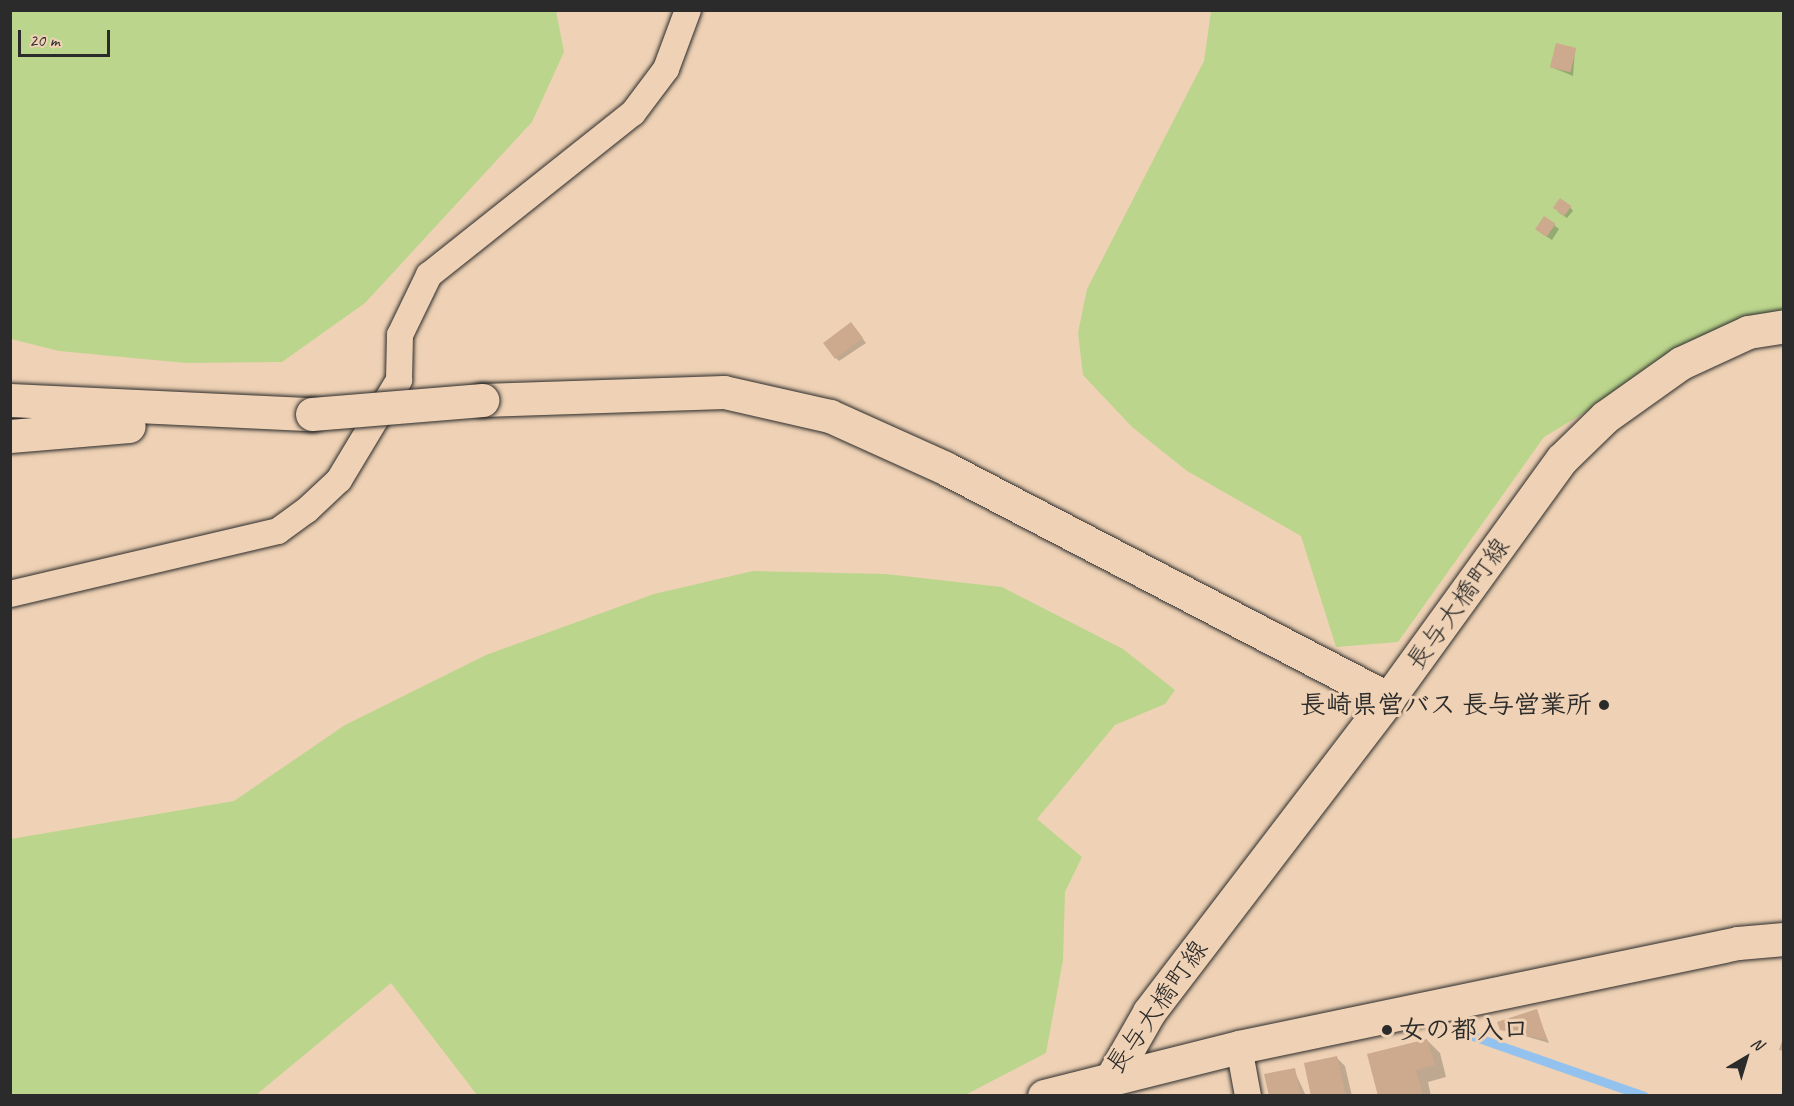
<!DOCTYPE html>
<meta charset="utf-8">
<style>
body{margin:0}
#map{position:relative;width:1794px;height:1106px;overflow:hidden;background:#efd2b5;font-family:Caveat,"Klee One",sans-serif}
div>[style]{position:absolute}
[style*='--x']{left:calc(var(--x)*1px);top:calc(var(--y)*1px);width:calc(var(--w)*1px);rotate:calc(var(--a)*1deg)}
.green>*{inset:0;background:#bbd58c}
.shadow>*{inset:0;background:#0003}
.stream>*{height:9px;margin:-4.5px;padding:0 4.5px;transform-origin:4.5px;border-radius:4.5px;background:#93c2ee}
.building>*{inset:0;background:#cda98d;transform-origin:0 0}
.roads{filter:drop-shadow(0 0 2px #2b2b2b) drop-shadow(0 0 2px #2b2b2b)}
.street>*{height:26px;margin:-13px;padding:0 13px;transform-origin:13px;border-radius:13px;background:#efd2b5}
.secondary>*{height:33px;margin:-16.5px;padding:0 16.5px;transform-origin:16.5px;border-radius:16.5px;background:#efd2b5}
.highway>*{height:33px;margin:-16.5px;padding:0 16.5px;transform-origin:16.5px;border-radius:16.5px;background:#efd2b5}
.bridges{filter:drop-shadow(0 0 2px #2b2b2b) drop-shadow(0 0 2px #2b2b2b)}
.highway-bridge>*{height:33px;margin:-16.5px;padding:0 16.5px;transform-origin:16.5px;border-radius:16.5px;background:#efd2b5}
.dots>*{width:16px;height:16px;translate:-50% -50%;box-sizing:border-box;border:3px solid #efd2b5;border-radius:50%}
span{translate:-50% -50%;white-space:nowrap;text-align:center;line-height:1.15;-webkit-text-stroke:6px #efd2b5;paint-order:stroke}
.street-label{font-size:26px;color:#2b2b2b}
.poi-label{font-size:26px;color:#2b2b2b;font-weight:700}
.right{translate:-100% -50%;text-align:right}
.left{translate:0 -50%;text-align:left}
.frame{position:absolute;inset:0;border:12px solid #2b2b2b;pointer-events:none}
.north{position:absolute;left:1716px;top:1028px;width:60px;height:60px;-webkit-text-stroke:4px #efd2b5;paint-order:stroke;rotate:38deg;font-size:16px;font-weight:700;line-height:24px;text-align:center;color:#2b2b2b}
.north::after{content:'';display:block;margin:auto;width:21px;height:27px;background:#2b2b2b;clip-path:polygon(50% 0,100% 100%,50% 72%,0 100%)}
.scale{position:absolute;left:18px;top:30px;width:92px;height:27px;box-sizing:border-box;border:3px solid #2b2b2b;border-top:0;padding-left:8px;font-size:18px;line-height:21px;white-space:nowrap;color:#2b2b2b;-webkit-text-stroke:4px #efd2b5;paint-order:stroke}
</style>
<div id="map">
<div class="green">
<i style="clip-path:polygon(11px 10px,556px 11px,564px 52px,532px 122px,365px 303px,282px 362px,186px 363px,59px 351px,11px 339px)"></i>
<i style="clip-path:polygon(1211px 11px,1783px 11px,1783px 316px,1642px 378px,1544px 437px,1398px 642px,1336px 647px,1301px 536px,1187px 471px,1132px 427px,1083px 375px,1078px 333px,1087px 289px,1204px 61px)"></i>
<i style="clip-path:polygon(753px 571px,886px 574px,1002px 587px,1123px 649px,1175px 690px,1165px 704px,1115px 725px,1037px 819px,1082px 857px,1065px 892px,1063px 960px,1046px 1053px,965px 1095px,477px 1095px,391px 983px,256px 1095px,11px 1095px,11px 839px,234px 801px,345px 725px,486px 655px,654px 594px)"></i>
</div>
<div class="shadow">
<i style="clip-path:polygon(1575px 50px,1573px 76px,1551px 67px)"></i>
<i style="clip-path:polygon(1570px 207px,1573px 211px,1567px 218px,1558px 212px)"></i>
<i style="clip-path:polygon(1545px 218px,1559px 229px,1552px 240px,1541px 233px)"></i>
<i style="clip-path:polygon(854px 327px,866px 343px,839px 361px,836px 358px)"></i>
<i style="clip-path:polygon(1536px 1011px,1549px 1043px,1501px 1029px)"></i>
<i style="clip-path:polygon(1427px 1040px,1440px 1053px,1446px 1077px,1428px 1082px,1431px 1096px,1380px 1096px)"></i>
<i style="clip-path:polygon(1337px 1058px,1345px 1066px,1352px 1096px,1313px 1096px)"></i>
<i style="clip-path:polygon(1294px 1070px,1306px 1096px,1270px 1096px)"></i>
</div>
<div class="stream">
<i style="--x:1470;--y:1035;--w:184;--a:19.3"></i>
</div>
<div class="building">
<i style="left:1556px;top:43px;width:21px;height:25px;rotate:14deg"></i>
<i style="left:1560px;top:198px;width:14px;height:12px;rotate:36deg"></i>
<i style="left:1544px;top:216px;width:14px;height:16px;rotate:34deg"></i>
<i style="left:851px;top:322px;width:20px;height:35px;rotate:53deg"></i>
<i style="clip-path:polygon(1537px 1009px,1547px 1040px,1500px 1030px,1497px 1022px)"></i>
<i style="clip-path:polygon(1784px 1035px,1784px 1051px,1779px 1050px)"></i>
<i style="clip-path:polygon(1427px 1039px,1435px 1065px,1416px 1070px,1423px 1096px,1378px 1096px,1367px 1054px)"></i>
<i style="clip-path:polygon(1337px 1056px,1346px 1096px,1311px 1096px,1304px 1063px)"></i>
<i style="clip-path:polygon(1295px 1068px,1301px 1096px,1269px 1096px,1264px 1074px)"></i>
</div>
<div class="roads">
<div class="street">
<i style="--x:10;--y:594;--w:275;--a:-13.2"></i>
<i style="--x:278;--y:531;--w:36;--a:-36"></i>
<i style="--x:307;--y:510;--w:44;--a:-43.2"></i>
<i style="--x:339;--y:480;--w:117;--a:-59"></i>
<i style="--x:399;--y:380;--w:45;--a:-88.7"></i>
<i style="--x:400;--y:335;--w:67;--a:-64.2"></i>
<i style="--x:429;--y:275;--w:260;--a:-38.5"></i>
<i style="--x:633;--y:113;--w:55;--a:-53.1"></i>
<i style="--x:666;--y:69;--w:63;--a:-69.6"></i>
<i style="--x:1239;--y:1047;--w:50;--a:79.6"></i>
</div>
<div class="secondary">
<i style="--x:1111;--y:1079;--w:77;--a:-60.4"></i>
<i style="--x:1149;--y:1012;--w:394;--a:-52.6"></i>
<i style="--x:1388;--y:699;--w:296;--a:-54.1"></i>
<i style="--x:1562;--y:459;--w:60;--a:-44.3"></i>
<i style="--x:1605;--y:417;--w:93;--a:-35.4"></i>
<i style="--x:1681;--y:363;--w:74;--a:-24.8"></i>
<i style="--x:1748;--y:332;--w:36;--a:-9"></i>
<i style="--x:1044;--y:1096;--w:201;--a:-14.1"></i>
<i style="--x:1239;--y:1047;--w:510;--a:-11.77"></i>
<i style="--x:1738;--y:943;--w:46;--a:-5"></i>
</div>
<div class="highway">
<i style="--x:10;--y:400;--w:302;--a:2.7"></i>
<i style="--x:482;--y:400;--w:242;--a:-1.9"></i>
<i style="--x:724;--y:392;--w:109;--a:12.8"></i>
<i style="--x:830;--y:416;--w:126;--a:24.3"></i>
<i style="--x:945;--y:468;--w:500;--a:27.5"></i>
<i style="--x:10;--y:436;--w:119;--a:-4.8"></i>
</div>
</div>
<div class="bridges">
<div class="highway-bridge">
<i style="--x:312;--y:414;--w:171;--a:-4.7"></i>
</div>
</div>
<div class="dots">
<i style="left:1604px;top:705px;background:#2b2b2b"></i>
<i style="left:1387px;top:1030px;background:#2b2b2b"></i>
</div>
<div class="street-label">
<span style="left:1458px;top:604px;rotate:-54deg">長与大橋町線</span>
<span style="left:1157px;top:1007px;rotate:-55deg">長与大橋町線</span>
</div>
<div class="poi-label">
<span class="right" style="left:1592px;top:705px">長崎県営バス 長与営業所</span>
<span class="left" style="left:1399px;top:1030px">女の都入口</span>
</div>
<div class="frame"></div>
<div class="north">N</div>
<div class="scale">20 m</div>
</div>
